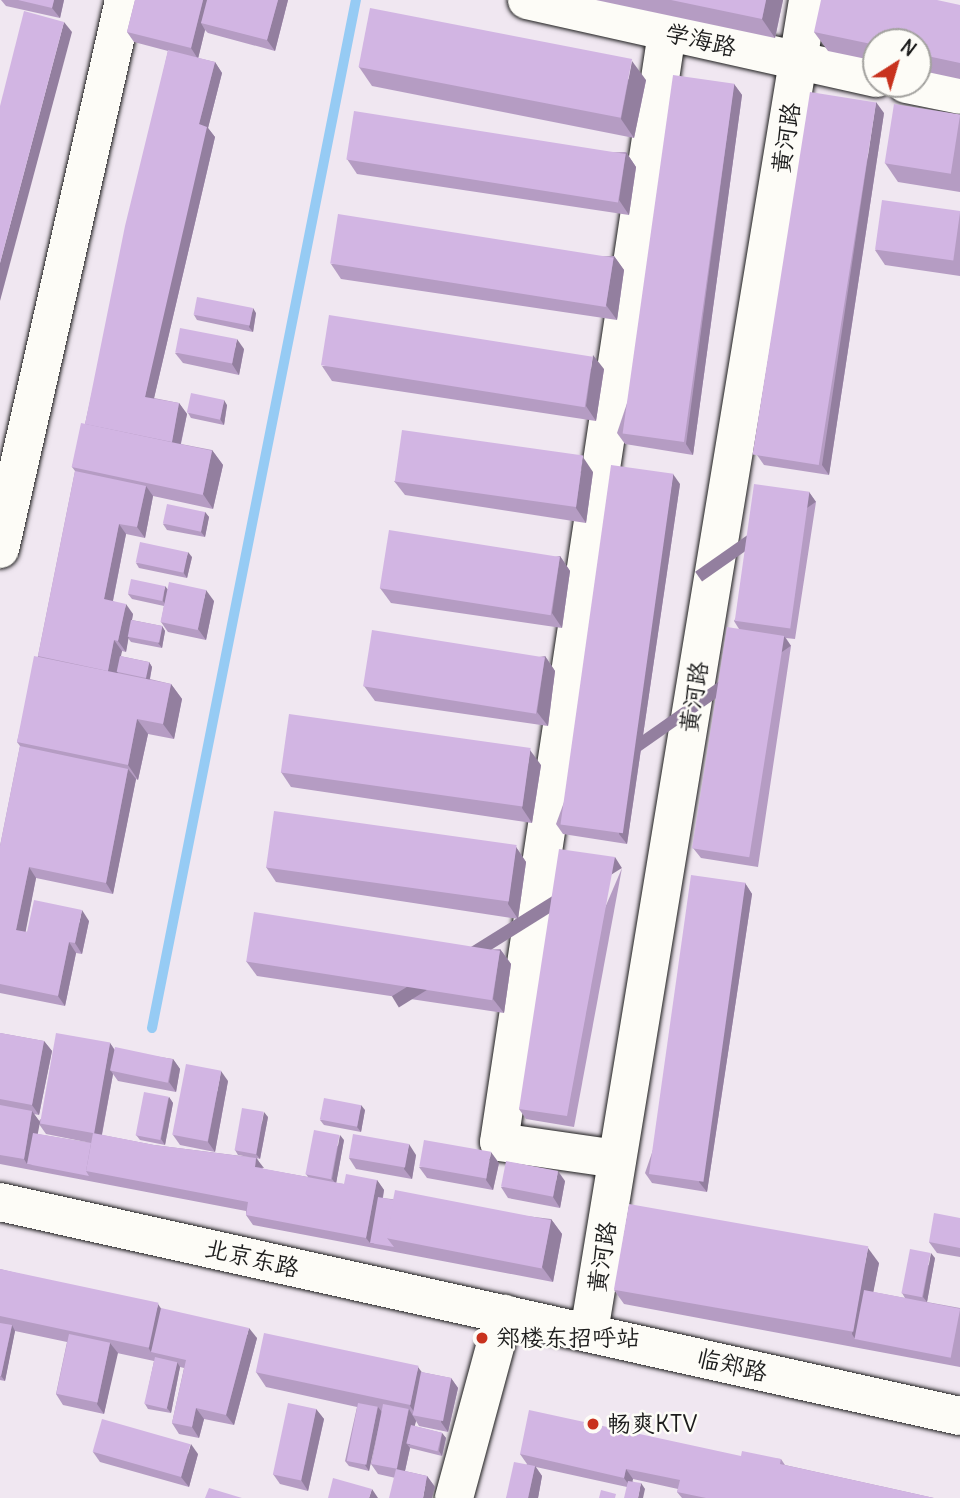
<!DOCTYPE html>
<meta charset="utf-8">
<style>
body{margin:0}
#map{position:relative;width:960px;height:1498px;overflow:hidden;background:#f0e7f1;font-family:Delius,"LXGW WenKai TC",sans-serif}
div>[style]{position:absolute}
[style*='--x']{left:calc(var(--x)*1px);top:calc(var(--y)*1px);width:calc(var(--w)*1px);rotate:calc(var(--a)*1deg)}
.stream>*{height:10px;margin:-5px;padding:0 5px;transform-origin:5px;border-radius:5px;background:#96cbf4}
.roads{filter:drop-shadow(0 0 2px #1c1c1c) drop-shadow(0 0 2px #1c1c1c)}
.minor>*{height:38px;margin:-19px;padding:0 19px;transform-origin:19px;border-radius:19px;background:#fdfcf7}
.major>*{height:38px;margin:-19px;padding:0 19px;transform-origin:19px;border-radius:19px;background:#fdfcf7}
.wall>*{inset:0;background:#b59cc3}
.shaded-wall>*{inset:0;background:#937f9f;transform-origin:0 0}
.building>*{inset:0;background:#d2b5e3;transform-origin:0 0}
.dots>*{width:19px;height:19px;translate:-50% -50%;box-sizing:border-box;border:4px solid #fdfcf7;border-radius:50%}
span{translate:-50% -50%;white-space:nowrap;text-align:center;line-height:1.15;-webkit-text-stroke:5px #fdfcf7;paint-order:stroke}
.street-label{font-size:24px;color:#1c1c1c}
.poi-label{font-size:24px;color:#1c1c1c}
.left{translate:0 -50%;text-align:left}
.north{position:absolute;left:862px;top:28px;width:70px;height:70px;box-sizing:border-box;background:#fdfcf7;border:2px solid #a3a29f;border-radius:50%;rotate:37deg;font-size:19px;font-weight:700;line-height:28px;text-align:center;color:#1c1c1c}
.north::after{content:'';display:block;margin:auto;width:24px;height:32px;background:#c8321e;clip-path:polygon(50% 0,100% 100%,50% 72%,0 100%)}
</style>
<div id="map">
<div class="stream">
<i style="--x:152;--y:1028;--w:1048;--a:-78.78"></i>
</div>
<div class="roads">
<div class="minor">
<i style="--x:527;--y:0;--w:358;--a:12.6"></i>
<i style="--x:906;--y:84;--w:55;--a:11.5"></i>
<i style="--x:0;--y:549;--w:563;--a:-77.27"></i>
<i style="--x:617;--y:1159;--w:119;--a:-171.8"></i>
<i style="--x:499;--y:1142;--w:1123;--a:-81.39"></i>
<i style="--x:589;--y:1332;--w:1350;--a:-80.66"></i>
<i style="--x:454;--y:1498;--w:191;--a:-74.8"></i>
</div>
<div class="major">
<i style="--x:0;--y:1202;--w:984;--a:12.57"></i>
</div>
</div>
<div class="wall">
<i style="clip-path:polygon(1px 0,64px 0,60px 18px,6px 6px)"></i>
<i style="clip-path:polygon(135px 0,288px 0,275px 51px,208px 33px,205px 30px,198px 58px,215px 62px,222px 73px,208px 128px,215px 137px,154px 398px,179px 403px,187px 414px,181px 444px,212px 450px,223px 465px,213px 509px,153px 496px,145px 538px,126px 534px,113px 601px,133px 614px,132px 620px,162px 626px,165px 631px,162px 648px,131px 642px,128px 638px,126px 652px,122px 651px,120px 656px,149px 662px,152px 667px,150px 679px,171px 684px,182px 699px,174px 739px,148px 734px,138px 780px,136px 779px,113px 894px,36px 878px,25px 932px,89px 921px,82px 954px,76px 953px,65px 1006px,0 993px,0 846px,20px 746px,17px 742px,38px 656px,75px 471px,72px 467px,85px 424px,168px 51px,134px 42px,127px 32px)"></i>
<i style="clip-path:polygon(596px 0,783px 0,775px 38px)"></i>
<i style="clip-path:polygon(960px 5px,960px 79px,918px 70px,918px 42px,876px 42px,876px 61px,828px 51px,814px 32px)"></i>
<i style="clip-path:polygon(359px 67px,646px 80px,634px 138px,372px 86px)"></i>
<i style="clip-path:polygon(734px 84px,742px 95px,693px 455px,625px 444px,617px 433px)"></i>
<i style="clip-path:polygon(884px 113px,829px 475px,764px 465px,757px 455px)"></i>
<i style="clip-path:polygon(960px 115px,960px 192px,898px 182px,885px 163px)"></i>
<i style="clip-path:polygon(626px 152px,636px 167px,629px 215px,357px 174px,347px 159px)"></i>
<i style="clip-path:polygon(960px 211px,960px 276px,885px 265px,875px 250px)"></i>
<i style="clip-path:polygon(614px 256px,624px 270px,617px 320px,341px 279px,331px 264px)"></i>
<i style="clip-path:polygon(256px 313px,253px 332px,197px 320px,194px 315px)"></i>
<i style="clip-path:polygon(244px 349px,239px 375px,183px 363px,175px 353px)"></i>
<i style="clip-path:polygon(322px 366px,604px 369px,596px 421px,332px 381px)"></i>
<i style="clip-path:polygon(227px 405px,224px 425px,191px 418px,188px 413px)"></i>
<i style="clip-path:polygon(593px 472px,586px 523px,405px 495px,394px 481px)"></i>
<i style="clip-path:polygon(680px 484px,627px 844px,563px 834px,556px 824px)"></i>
<i style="clip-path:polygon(809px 492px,816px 502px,795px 639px,786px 638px,791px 646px,758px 867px,701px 858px,693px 848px,739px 629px,734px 621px)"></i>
<i style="clip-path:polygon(205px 512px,209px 517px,205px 537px,167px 530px,163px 524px)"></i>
<i style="clip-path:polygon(560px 556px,570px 571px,562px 628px,391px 603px,380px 588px)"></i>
<i style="clip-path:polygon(192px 557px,187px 578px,139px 568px,136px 563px)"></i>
<i style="clip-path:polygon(167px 589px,214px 601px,206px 640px,168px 632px,161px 622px,164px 606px,132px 599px,128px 594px)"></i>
<i style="clip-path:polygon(545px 656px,555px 671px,548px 726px,375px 701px,364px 686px)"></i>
<i style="clip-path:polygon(541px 765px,532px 823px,291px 787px,281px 772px)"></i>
<i style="clip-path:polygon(516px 847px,526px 862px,518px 919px,276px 882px,266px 867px)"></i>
<i style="clip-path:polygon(622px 868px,574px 1127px,526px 1119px,519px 1109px)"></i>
<i style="clip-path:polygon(745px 883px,752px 894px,707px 1192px,652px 1183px,645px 1173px)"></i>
<i style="clip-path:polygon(500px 949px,511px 964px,504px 1013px,257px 976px,246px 961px)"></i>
<i style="clip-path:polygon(evenodd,0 1033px,44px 1041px,52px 1051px,39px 1115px,34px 1114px,39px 1121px,110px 1043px,115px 1050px,173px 1059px,180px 1069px,176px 1092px,118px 1081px,113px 1074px,102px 1135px,154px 1145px,249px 1157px,238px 1155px,235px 1150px,268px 1117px,260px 1159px,257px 1158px,263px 1169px,308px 1177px,306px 1174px,344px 1140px,336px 1183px,344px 1184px,377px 1180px,384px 1190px,383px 1198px,551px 1219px,562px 1234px,553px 1282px,253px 1225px,246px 1215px,246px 1211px,0 1164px,0 1033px,39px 1124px,46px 1134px,91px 1143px,37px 1134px,39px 1124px)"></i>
<i style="clip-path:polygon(228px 1081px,215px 1152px,180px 1145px,173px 1135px)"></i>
<i style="clip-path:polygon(169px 1097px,173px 1103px,165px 1145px,140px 1140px,136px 1135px)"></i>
<i style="clip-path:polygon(365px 1110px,361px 1132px,324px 1125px,320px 1120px)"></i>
<i style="clip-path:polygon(416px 1155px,412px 1179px,356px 1169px,349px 1158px)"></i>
<i style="clip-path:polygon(499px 1163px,493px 1190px,427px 1178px,419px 1167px)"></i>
<i style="clip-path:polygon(565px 1181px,560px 1208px,508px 1198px,501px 1187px)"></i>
<i style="clip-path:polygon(960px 1218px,960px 1257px,937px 1253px,929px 1242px)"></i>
<i style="clip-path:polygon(935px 1258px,927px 1302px,960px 1308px,960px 1367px,624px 1304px,614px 1290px,879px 1263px,873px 1292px,905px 1298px,902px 1293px)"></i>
<i style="clip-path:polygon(0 1269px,161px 1309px,257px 1338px,234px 1425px,204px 1419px,199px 1438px,179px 1434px,172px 1423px,184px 1368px,180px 1367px,171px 1413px,148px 1409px,145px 1404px,154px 1361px,117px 1353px,104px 1414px,63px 1405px,56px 1394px,67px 1342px,15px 1331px,5px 1381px,0 1380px)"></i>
<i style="clip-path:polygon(256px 1372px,421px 1372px,451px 1378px,458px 1388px,448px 1432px,419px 1426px,416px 1421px,414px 1426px,442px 1433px,446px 1438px,442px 1456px,410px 1448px,405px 1471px,427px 1476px,435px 1487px,378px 1474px,371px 1464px,381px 1412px,369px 1471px,349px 1466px,345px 1461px,357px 1407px,266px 1387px)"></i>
<i style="clip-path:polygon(316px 1409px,324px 1419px,308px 1491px,280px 1484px,273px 1474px)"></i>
<i style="clip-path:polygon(93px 1452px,198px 1454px,189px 1487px,100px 1462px)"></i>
<i style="clip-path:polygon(520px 1454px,741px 1456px,781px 1459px,785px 1465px,934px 1498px,682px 1498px,677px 1492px,678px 1489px,633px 1479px,632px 1481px,645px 1489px,627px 1487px,536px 1467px,542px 1476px,538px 1498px,506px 1498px,527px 1464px)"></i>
</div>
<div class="shaded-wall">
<i style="clip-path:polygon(54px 0,64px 0,60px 18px,52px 8px)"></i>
<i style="clip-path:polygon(203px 0,213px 0,201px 23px,205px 30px,198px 59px,191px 48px)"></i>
<i style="clip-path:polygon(278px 0,288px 0,275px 51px,267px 40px)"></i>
<i style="clip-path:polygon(766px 0,783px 0,775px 38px,762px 19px)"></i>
<i style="clip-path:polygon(64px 22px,72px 32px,0 301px,0 263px)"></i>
<i style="clip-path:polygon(632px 61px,646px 80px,634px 138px,621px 119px)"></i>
<i style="clip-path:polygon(215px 62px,222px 73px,208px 128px,215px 137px,152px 407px,145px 397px,199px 124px)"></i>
<i style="clip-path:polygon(734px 84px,742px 95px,693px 455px,686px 444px)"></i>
<i style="clip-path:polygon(876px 102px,884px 113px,829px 475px,822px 465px)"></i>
<i style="clip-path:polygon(626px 152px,636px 167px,629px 215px,619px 200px)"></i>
<i style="clip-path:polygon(614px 256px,624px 270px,617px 320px,606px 305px)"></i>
<i style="clip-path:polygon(253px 308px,256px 313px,253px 332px,249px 327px)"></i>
<i style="clip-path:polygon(237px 339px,244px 349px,239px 375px,232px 364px)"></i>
<i style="clip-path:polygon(593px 355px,604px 369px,596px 421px,586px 406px)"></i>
<i style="clip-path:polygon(224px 400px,227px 405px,224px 425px,220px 419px)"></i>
<i style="clip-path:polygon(179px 403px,187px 414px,178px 456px,171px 446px)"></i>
<i style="clip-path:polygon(212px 450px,223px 465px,213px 509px,203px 494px)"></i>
<i style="clip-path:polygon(583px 457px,593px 472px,586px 523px,576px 508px)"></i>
<i style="clip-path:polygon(673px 474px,680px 484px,627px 844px,619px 834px)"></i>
<i style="clip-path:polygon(146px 486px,153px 496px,145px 538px,137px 527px)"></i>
<i style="left:809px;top:492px;width:12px;height:139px;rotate:55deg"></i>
<i style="clip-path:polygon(205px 512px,209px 517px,205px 537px,201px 532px)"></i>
<i style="clip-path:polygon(119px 524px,126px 534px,111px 610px,104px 599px)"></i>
<i style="clip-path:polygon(188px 552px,192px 557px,187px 578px,183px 572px)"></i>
<i style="clip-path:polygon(560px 556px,570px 571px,562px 628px,552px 613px)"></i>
<i style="clip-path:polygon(165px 586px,169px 591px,166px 606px,163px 601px)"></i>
<i style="clip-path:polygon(206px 590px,214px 601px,206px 640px,198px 629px)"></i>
<i style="clip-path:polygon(126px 604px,133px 614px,126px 652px,118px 641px)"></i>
<i style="clip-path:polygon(162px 626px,165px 631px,162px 648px,158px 643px)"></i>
<i style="left:784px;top:636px;width:12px;height:223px;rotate:55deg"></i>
<i style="clip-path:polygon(114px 640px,122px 651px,115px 685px,107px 675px)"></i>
<i style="clip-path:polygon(545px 656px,555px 671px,548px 726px,537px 712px)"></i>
<i style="clip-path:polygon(149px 662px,152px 667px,149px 683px,145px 677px)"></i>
<i style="clip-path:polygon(171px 684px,182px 699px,174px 739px,163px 724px)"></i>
<i style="clip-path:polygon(137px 719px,148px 734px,138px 780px,128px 765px)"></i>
<i style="clip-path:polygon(530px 750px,541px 765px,532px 823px,522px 808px)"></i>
<i style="clip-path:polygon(128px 769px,136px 779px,113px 894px,106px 883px)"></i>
<i style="clip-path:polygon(516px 847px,526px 862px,518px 919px,508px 904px)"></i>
<i style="left:615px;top:857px;width:13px;height:263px;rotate:58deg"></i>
<i style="clip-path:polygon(29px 867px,36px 878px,24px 940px,16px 930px)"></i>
<i style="clip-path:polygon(745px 883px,752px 894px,707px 1192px,699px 1182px)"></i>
<i style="clip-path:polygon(82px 910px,89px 921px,82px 954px,75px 943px)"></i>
<i style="clip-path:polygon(69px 942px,76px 953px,65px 1006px,58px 996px)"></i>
<i style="clip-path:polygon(500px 949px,511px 964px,504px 1013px,493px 999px)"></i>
<i style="clip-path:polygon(44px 1041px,52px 1051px,39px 1115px,32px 1105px)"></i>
<i style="clip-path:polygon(110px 1043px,117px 1054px,111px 1071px,113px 1074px,100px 1144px,93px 1133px)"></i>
<i style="clip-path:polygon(173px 1059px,180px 1069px,176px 1092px,169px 1082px)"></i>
<i style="clip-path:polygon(221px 1071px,228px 1081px,215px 1152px,208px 1142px)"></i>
<i style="clip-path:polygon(169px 1097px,173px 1103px,165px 1145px,161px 1139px)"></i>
<i style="clip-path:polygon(361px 1105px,365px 1110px,361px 1132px,357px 1127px)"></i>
<i style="clip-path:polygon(32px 1111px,40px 1122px,32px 1165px,27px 1164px,24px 1159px)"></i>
<i style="clip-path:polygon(264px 1112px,268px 1117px,260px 1159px,256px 1154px)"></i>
<i style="clip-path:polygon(340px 1135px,344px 1140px,336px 1184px,332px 1179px)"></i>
<i style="clip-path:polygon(409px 1144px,416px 1155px,412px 1179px,404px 1169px)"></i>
<i style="clip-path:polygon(491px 1152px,499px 1163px,493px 1190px,486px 1180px)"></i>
<i style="clip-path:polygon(256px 1158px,264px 1168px,255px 1167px)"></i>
<i style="clip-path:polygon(558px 1171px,565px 1181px,560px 1208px,553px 1197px)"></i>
<i style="clip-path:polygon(377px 1180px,384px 1190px,374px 1244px,370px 1243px,366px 1238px)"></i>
<i style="clip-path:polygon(551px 1219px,562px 1234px,553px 1282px,542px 1267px)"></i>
<i style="clip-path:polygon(868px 1248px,879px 1263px,864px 1340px,855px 1339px,852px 1334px)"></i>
<i style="clip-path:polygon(931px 1253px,935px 1258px,927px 1302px,923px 1297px)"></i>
<i style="clip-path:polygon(158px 1304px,168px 1319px,151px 1352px,148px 1347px)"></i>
<i style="clip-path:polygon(12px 1325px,15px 1331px,5px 1381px,1px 1376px)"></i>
<i style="clip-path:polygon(249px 1328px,257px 1338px,234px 1425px,226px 1415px)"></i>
<i style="clip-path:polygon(110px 1343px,118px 1353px,104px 1414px,97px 1404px)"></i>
<i style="clip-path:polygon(177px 1362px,180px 1367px,171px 1413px,167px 1408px)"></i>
<i style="clip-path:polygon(418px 1367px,429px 1382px,417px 1416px,410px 1406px)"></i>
<i style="clip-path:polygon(451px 1378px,458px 1388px,448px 1432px,441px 1422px)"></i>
<i style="clip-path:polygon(378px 1407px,382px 1412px,369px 1471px,365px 1465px)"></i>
<i style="clip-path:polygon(196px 1408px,204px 1419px,199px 1438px,192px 1427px)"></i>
<i style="clip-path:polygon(316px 1409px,324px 1419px,308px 1491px,301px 1480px)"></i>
<i style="clip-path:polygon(409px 1409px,416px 1421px,410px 1445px,407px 1444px,410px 1448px,403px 1480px,396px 1469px)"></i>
<i style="clip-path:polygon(442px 1433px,446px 1438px,442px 1456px,439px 1451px)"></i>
<i style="clip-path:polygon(191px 1444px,198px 1454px,189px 1487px,181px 1477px)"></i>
<i style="clip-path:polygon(535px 1466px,542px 1476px,538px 1498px,528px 1498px)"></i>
<i style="clip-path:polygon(626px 1469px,633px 1479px,631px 1488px,624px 1478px)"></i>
<i style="clip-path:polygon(427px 1476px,435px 1487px,432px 1498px,423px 1498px)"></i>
<i style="clip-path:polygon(641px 1483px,645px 1489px,643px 1498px,638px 1498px)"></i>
<i style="clip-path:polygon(372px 1489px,378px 1498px,369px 1498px)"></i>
</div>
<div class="building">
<i style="clip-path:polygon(18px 0,54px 0,52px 8px)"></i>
<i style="clip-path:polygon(135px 0,203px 0,191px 48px,127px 32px)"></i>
<i style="clip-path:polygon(207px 0,278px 0,267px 40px,201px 23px)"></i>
<i style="clip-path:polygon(671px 0,766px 0,762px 19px)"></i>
<i style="clip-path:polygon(821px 0,937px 0,960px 5px,960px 63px,918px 54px,918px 42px,876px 42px,876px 45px,814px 32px)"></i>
<i style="left:370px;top:8px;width:267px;height:60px;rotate:11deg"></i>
<i style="clip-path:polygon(24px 11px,64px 22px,0 263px,0 106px)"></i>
<i style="clip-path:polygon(168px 50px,215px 62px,199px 124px,207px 127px,145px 397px,179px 403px,172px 442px,85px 424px,125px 226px)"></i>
<i style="left:673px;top:75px;width:62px;height:362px;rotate:8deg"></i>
<i style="left:810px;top:92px;width:67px;height:367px;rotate:9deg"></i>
<i style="left:894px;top:104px;width:67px;height:60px;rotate:9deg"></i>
<i style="left:354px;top:111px;width:275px;height:49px;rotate:9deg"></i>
<i style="left:882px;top:200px;width:79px;height:50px;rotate:8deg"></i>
<i style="left:338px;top:214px;width:279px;height:50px;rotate:9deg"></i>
<i style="left:197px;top:297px;width:57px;height:18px;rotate:11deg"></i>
<i style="left:329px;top:315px;width:267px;height:51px;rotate:9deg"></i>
<i style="left:180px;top:328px;width:58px;height:25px;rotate:11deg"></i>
<i style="left:191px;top:393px;width:34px;height:20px;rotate:12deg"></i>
<i style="left:81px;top:423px;width:134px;height:45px;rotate:12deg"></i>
<i style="left:402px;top:430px;width:183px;height:52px;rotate:8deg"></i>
<i style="left:611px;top:465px;width:63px;height:363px;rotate:8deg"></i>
<i style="clip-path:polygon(75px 471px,146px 486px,137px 527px,119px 524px,104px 599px,126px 604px,118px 641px,114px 640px,108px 671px,38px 656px)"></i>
<i style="left:754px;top:484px;width:56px;height:138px;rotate:8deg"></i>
<i style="left:167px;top:504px;width:39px;height:20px;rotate:12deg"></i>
<i style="left:389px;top:530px;width:173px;height:59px;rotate:9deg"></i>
<i style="left:140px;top:542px;width:49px;height:21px;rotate:12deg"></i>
<i style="left:131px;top:579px;width:35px;height:15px;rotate:12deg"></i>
<i style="left:169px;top:582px;width:38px;height:41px;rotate:12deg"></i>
<i style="left:131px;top:620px;width:32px;height:17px;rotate:11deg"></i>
<i style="left:727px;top:627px;width:58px;height:224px;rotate:9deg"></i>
<i style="left:372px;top:630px;width:175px;height:57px;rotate:9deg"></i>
<i style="clip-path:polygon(34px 656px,171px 684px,163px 724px,137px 719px,128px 765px,17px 742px)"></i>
<i style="left:120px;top:656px;width:30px;height:16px;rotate:12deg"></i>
<i style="left:289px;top:714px;width:244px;height:59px;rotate:8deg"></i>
<i style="clip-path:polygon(20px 746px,128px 769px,106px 883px,29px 867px,16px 930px,27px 932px,34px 900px,82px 910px,75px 943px,69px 942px,58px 996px,0 984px,0 846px)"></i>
<i style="left:274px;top:811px;width:245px;height:57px;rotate:8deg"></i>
<i style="clip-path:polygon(559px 849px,615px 857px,567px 1116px,519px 1109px)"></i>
<i style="left:691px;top:875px;width:55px;height:302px;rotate:8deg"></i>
<i style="left:254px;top:912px;width:249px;height:50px;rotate:9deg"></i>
<i style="clip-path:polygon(0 1033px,44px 1041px,32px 1105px,0 1099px)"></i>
<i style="left:56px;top:1033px;width:55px;height:92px;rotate:10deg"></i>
<i style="left:115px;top:1047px;width:59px;height:24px;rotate:12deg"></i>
<i style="left:186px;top:1064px;width:36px;height:72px;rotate:11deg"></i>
<i style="left:144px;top:1092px;width:25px;height:44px;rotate:11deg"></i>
<i style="left:324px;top:1098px;width:38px;height:22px;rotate:11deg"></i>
<i style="clip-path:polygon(0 1105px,32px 1111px,24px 1159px,0 1155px)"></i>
<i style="left:242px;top:1108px;width:22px;height:43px;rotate:10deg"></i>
<i style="left:314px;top:1130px;width:26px;height:45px;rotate:11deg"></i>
<i style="clip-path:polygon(33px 1133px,91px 1143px,86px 1171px,89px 1176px,27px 1164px)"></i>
<i style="clip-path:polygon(93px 1133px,154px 1145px,256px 1158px,255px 1167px,344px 1184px,346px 1174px,377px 1180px,366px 1238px,246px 1215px,248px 1202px,86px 1171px)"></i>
<i style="left:353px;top:1134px;width:57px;height:24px;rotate:10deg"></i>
<i style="left:424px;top:1140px;width:68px;height:27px;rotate:10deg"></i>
<i style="left:506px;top:1161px;width:53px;height:26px;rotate:11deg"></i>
<i style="left:395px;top:1190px;width:159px;height:49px;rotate:11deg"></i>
<i style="clip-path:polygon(378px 1197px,394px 1200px,387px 1238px,394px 1247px,370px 1243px)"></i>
<i style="left:629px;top:1204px;width:243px;height:87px;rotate:10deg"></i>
<i style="clip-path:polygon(934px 1213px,960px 1218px,960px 1248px,929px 1242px)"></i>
<i style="left:910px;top:1249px;width:21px;height:45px;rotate:11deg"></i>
<i style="left:0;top:1269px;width:162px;height:46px;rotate:12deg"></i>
<i style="left:864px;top:1290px;width:98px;height:50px;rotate:11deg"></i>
<i style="clip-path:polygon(161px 1308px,249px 1328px,226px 1415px,196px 1408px,192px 1427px,172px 1423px,186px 1360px,151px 1352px)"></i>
<i style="clip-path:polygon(0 1323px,12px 1325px,1px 1376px,0 1376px)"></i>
<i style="left:264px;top:1333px;width:158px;height:40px;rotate:12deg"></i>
<i style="left:69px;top:1334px;width:42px;height:61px;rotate:12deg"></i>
<i style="left:155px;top:1357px;width:23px;height:48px;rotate:13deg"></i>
<i style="left:421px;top:1372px;width:31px;height:44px;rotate:11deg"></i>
<i style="left:288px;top:1403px;width:29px;height:73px;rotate:12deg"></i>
<i style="left:358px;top:1403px;width:20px;height:59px;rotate:11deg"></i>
<i style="left:383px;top:1404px;width:26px;height:61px;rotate:11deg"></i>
<i style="clip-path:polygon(529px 1410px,741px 1456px,742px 1451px,781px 1459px,780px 1464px,934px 1498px,706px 1498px,677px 1492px,680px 1480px,626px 1469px,624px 1478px,520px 1454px)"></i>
<i style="left:102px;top:1419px;width:92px;height:34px;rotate:16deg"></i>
<i style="left:411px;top:1425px;width:32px;height:19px;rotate:14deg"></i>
<i style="clip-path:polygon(514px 1462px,535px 1466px,528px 1498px,506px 1498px)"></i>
<i style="clip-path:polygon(396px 1469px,427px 1476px,423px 1498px,389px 1498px)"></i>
<i style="clip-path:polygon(333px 1478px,372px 1489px,369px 1498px,328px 1498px)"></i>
<i style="clip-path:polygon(628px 1481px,641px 1483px,638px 1498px,624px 1498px)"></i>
<i style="clip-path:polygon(209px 1488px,242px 1498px,205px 1498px)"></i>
<i style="clip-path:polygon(601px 1490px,616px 1494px,615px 1498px,599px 1498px)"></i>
</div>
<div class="dots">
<i style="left:482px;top:1338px;background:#c8321e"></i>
<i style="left:593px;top:1424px;background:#c8321e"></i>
</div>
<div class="street-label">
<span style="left:701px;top:40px;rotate:13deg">学海路</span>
<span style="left:786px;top:138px;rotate:-81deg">黄河路</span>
<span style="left:694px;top:697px;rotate:-81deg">黄河路</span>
<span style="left:602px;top:1257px;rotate:-81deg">黄河路</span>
<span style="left:252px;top:1258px;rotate:13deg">北京东路</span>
<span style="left:732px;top:1365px;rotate:13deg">临郑路</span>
</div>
<div class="poi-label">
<span class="left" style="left:496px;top:1338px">郑楼东招呼站</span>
<span class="left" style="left:607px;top:1424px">畅爽KTV</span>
</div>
<div class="north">N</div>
</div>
